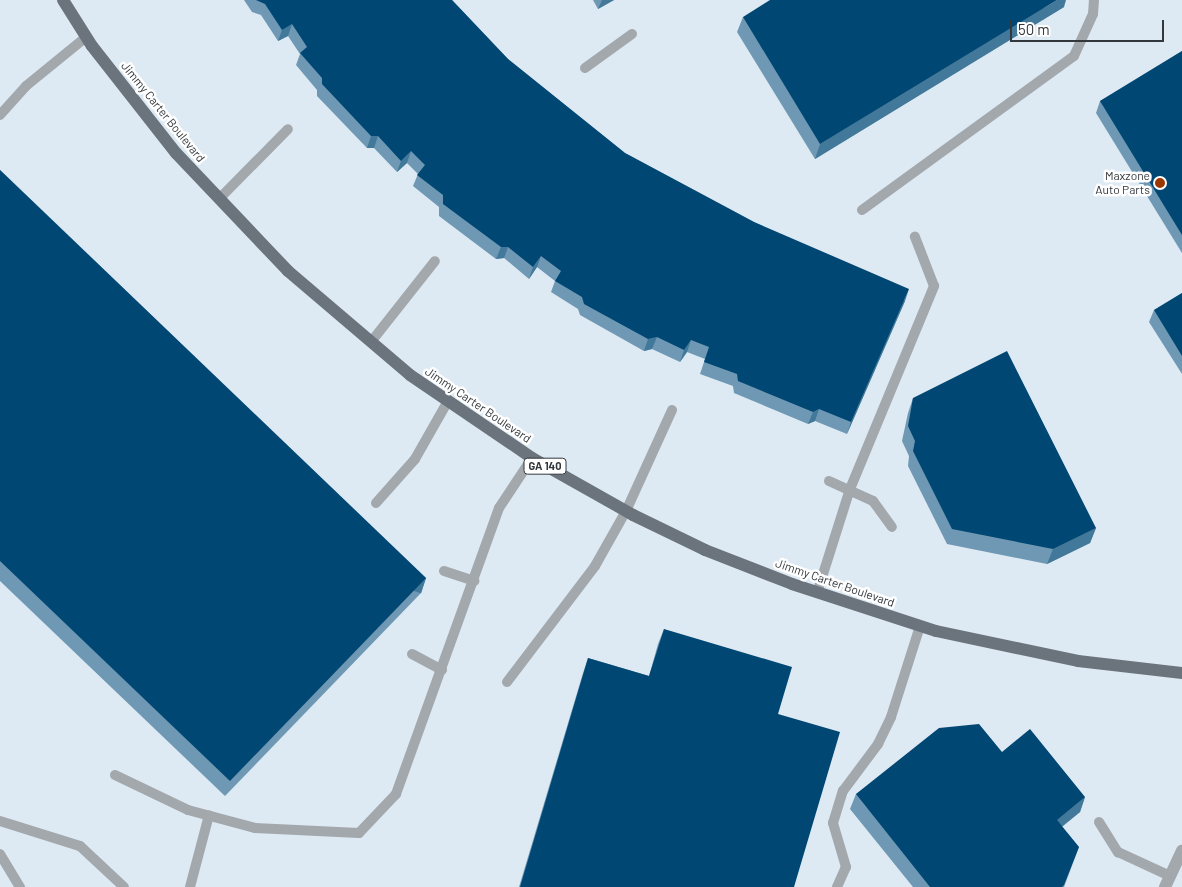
<!DOCTYPE html>
<style>
body{margin:0}
#map{position:relative;width:1182px;height:887px;overflow:hidden;background:#dde9f3;font-family:Barlow,sans-serif}
div>[style]{position:absolute}
[style*='--x']{left:calc(var(--x)*1px);top:calc(var(--y)*1px);width:calc(var(--w)*1px);rotate:calc(var(--a)*1deg)}
.service>*{height:10px;margin:-5px;padding:0 5px;transform-origin:5px;border-radius:5px;background:#a3a8ad}
.minor>*{height:12px;margin:-6px;padding:0 6px;transform-origin:6px;border-radius:6px;background:#a3a8ad}
.primary>*{height:12px;margin:-6px;padding:0 6px;transform-origin:6px;border-radius:6px;background:#6b747c}
.wall>*{inset:0;background:#6e98b3}
.shaded-wall>*{inset:0;background:#427899;transform-origin:0 0}
.building>*{inset:0;background:#004773}
.dots>*{width:14px;height:14px;translate:-50% -50%;box-sizing:border-box;border:2px solid #fff;border-radius:50%}
span{translate:-50% -50%;white-space:nowrap;text-align:center;line-height:1.15;-webkit-text-stroke:5px #fff;paint-order:stroke}
.shield-label span{padding:1px 4px;background:#fff;border:1px solid;border-radius:4px;-webkit-text-stroke-width:0}
.shield-label{font-size:11px;color:#33383c;font-weight:700}
.street-label{font-size:12px;color:#33383c}
.poi-label{font-size:12px;color:#33383c}
.right{translate:-100% -50%;text-align:right}
.scale{position:absolute;left:1010px;top:20px;width:154px;height:22px;box-sizing:border-box;border:2px solid #33383c;border-top:0;padding-left:6px;font-size:15px;line-height:18px;white-space:nowrap;color:#33383c;-webkit-text-stroke:4px #fff;paint-order:stroke}
</style>
<div id="map">
<div class="service">
<i style="--x:585;--y:68;--w:58;--a:-35.9"></i>
<i style="--x:0;--y:115;--w:39;--a:-48"></i>
<i style="--x:26;--y:86;--w:77;--a:-39.2"></i>
<i style="--x:219;--y:199;--w:98;--a:-45.4"></i>
<i style="--x:862;--y:210;--w:262;--a:-36"></i>
<i style="--x:1074;--y:56;--w:46;--a:-65.7"></i>
<i style="--x:1093;--y:14;--w:14;--a:-86"></i>
<i style="--x:371;--y:342;--w:103;--a:-51.7"></i>
<i style="--x:829;--y:481;--w:48;--a:24.4"></i>
<i style="--x:873;--y:501;--w:32;--a:54"></i>
<i style="--x:376;--y:503;--w:59;--a:-48.4"></i>
<i style="--x:415;--y:459;--w:67;--a:-60.4"></i>
<i style="--x:444;--y:571;--w:32;--a:18"></i>
<i style="--x:817;--y:593;--w:109;--a:-72.4"></i>
<i style="--x:850;--y:489;--w:220;--a:-67.5"></i>
<i style="--x:934;--y:286;--w:53;--a:-111.2"></i>
<i style="--x:412;--y:654;--w:34;--a:28"></i>
<i style="--x:507;--y:682;--w:146;--a:-52.8"></i>
<i style="--x:595;--y:566;--w:63;--a:-60.6"></i>
<i style="--x:626;--y:511;--w:111;--a:-65.5"></i>
<i style="--x:115;--y:775;--w:81;--a:25.6"></i>
<i style="--x:188;--y:810;--w:69;--a:15"></i>
<i style="--x:255;--y:828;--w:104;--a:2.8"></i>
<i style="--x:359;--y:833;--w:54;--a:-46.5"></i>
<i style="--x:396;--y:794;--w:304;--a:-70.2"></i>
<i style="--x:499;--y:508;--w:60;--a:-56.6"></i>
<i style="--x:0;--y:821;--w:84;--a:17.4"></i>
<i style="--x:80;--y:846;--w:60;--a:43"></i>
<i style="--x:1099;--y:822;--w:36;--a:58"></i>
<i style="--x:1118;--y:852;--w:57;--a:24.8"></i>
<i style="--x:0;--y:854;--w:39;--a:59"></i>
<i style="--x:190;--y:887;--w:74;--a:-75.2"></i>
<i style="--x:837;--y:887;--w:22;--a:-66"></i>
<i style="--x:846;--y:867;--w:46;--a:-106.5"></i>
<i style="--x:833;--y:823;--w:34;--a:-73"></i>
<i style="--x:843;--y:791;--w:59;--a:-53.3"></i>
<i style="--x:878;--y:744;--w:30;--a:-64"></i>
<i style="--x:891;--y:717;--w:96;--a:-72.3"></i>
</div>
<div class="minor">
<i style="--x:1165;--y:887;--w:40;--a:-65"></i>
</div>
<div class="primary">
<i style="--x:63;--y:0;--w:54;--a:57.8"></i>
<i style="--x:92;--y:46;--w:136;--a:51.9"></i>
<i style="--x:176;--y:153;--w:163;--a:46.5"></i>
<i style="--x:288;--y:271;--w:160;--a:40.4"></i>
<i style="--x:410;--y:375;--w:148;--a:34.2"></i>
<i style="--x:532;--y:458;--w:116;--a:29.4"></i>
<i style="--x:633;--y:515;--w:80;--a:25.9"></i>
<i style="--x:705;--y:550;--w:93;--a:21.3"></i>
<i style="--x:792;--y:584;--w:151;--a:18.1"></i>
<i style="--x:936;--y:631;--w:145;--a:11.9"></i>
<i style="--x:1078;--y:661;--w:105;--a:6.6"></i>
</div>
<div class="wall">
<i style="clip-path:polygon(244px 0,452px 0,508px 59px,625px 153px,754px 222px,905px 301px,847px 434px,815px 421px,808px 424px,734px 393px,733px 386px,700px 374px,705px 359px,687px 352px,680px 362px,652px 349px,644px 351px,580px 315px,578px 309px,551px 292px,555px 281px,537px 267px,529px 279px,504px 258px,496px 259px,439px 216px,439px 207px,413px 186px,418px 174px,407px 163px,397px 172px,374px 148px,367px 148px,317px 96px,317px 90px,296px 65px,300px 54px,288px 36px,278px 41px,261px 15px,252px 12px)"></i>
<i style="clip-path:polygon(593px 0,614px 0,598px 9px)"></i>
<i style="clip-path:polygon(1064px 7px,815px 159px,737px 32px,743px 17px)"></i>
<i style="clip-path:polygon(1182px 51px,1182px 253px,1096px 113px,1100px 101px)"></i>
<i style="clip-path:polygon(0 170px,426px 578px,421px 593px,225px 796px,0 581px)"></i>
<i style="clip-path:polygon(1182px 293px,1182px 374px,1149px 322px,1154px 310px)"></i>
<i style="clip-path:polygon(913px 398px,1096px 528px,1090px 543px,1047px 564px,947px 544px,908px 466px,909px 456px,902px 441px,908px 413px)"></i>
<i style="clip-path:polygon(664px 629px,778px 714px,794px 887px,519px 887px,583px 673px,588px 658px,649px 676px,658px 644px)"></i>
<i style="clip-path:polygon(1002px 752px,1085px 797px,1080px 812px,1062px 827px,1079px 847px,1064px 887px,913px 887px,850px 809px,856px 794px)"></i>
</div>
<div class="shaded-wall">
<i style="clip-path:polygon(602px 0,614px 0,598px 9px)"></i>
<i style="clip-path:polygon(1057px 0,1066px 0,1064px 7px,815px 159px,820px 144px)"></i>
<i style="clip-path:polygon(292px 24px,288px 36px,278px 41px,282px 30px)"></i>
<i style="clip-path:polygon(371px 136px,378px 136px,374px 148px,367px 148px)"></i>
<i style="clip-path:polygon(411px 151px,407px 163px,397px 172px,401px 161px)"></i>
<i style="clip-path:polygon(501px 247px,508px 247px,504px 258px,496px 259px)"></i>
<i style="clip-path:polygon(541px 256px,537px 267px,529px 279px,533px 267px)"></i>
<i style="clip-path:polygon(909px 289px,905px 301px,847px 434px,851px 422px)"></i>
<i style="clip-path:polygon(657px 337px,652px 349px,644px 351px,648px 339px)"></i>
<i style="clip-path:polygon(691px 340px,687px 352px,680px 362px,684px 350px)"></i>
<i style="clip-path:polygon(819px 409px,815px 421px,808px 424px,813px 412px)"></i>
<i style="clip-path:polygon(1096px 528px,1090px 543px,1047px 564px,1053px 549px)"></i>
<i style="left:426px;top:578px;width:16px;height:282px;rotate:108deg"></i>
<i style="clip-path:polygon(1085px 797px,1080px 812px,1051px 835px,1057px 820px)"></i>
</div>
<div class="building">
<i style="clip-path:polygon(256px 0,452px 0,508px 59px,625px 153px,754px 222px,909px 289px,851px 422px,819px 409px,813px 412px,738px 381px,737px 374px,704px 362px,709px 347px,691px 340px,684px 350px,657px 337px,648px 339px,584px 304px,582px 297px,555px 281px,561px 271px,541px 256px,533px 267px,508px 247px,501px 247px,443px 204px,443px 195px,417px 175px,425px 165px,411px 151px,401px 161px,378px 136px,371px 136px,322px 84px,322px 78px,300px 53px,307px 47px,292px 24px,282px 30px,265px 4px)"></i>
<i style="clip-path:polygon(770px 0,1057px 0,820px 144px,743px 17px)"></i>
<i style="clip-path:polygon(1182px 51px,1182px 235px,1100px 101px)"></i>
<i style="clip-path:polygon(0 170px,426px 578px,230px 781px,0 561px)"></i>
<i style="clip-path:polygon(1182px 293px,1182px 356px,1154px 310px)"></i>
<i style="clip-path:polygon(1007px 351px,1096px 528px,1053px 549px,952px 529px,913px 451px,915px 441px,908px 426px,913px 398px)"></i>
<i style="clip-path:polygon(664px 629px,792px 667px,778px 714px,840px 732px,794px 887px,520px 887px,588px 658px,649px 676px)"></i>
<i style="clip-path:polygon(979px 724px,1002px 752px,1030px 729px,1085px 797px,1057px 820px,1079px 847px,1064px 885px,1062px 887px,930px 887px,856px 794px,939px 728px)"></i>
</div>
<div class="dots">
<i style="left:1160px;top:183px;background:#9b3702"></i>
</div>
<div class="shield-label">
<span style="left:545px;top:466px">GA 140</span>
</div>
<div class="street-label">
<span style="left:163px;top:112px;rotate:51deg">Jimmy Carter Boulevard</span>
<span style="left:478px;top:405px;rotate:34deg">Jimmy Carter Boulevard</span>
<span style="left:835px;top:583px;rotate:19deg">Jimmy Carter Boulevard</span>
</div>
<div class="poi-label">
<span class="right" style="left:1150px;top:183px">Maxzone<br>Auto Parts</span>
</div>
<div class="scale">50 m</div>
</div>
